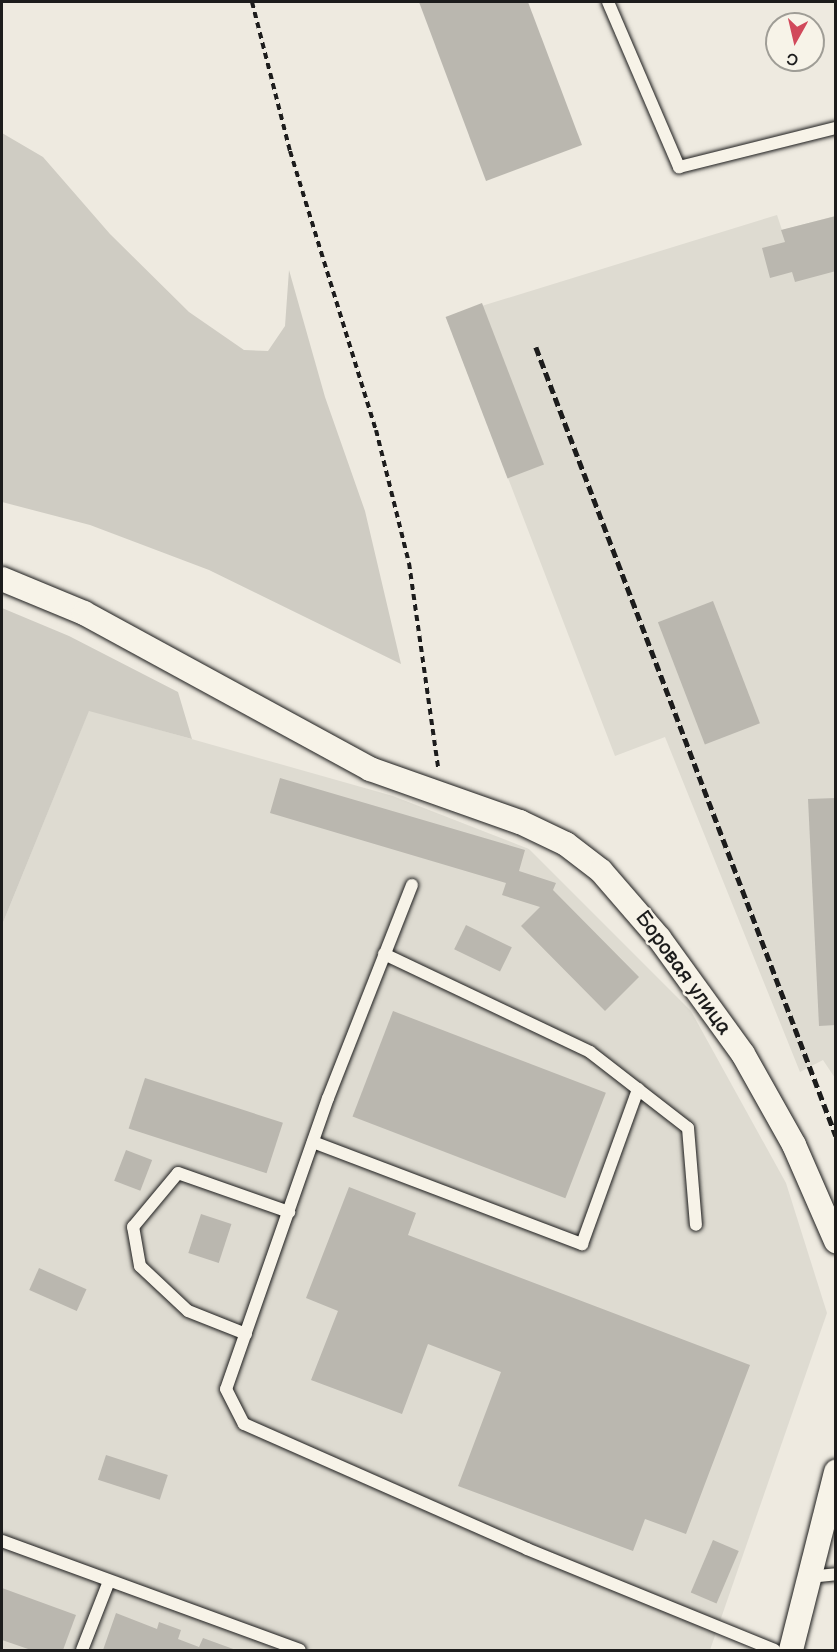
<!DOCTYPE html>
<meta charset="utf-8">
<style>
body{margin:0}
#map{position:relative;width:837px;height:1652px;overflow:hidden;background:#eeeae0;font-family:"Balsamiq Sans",sans-serif}
div>[style]{position:absolute}
[style*='--x']{left:calc(var(--x)*1px);top:calc(var(--y)*1px);width:calc(var(--w)*1px);rotate:calc(var(--a)*1deg)}
.built>*{inset:0;background:#dedbd1}
.green>*{inset:0;background:#cfccc3}
.building>*{inset:0;background:#bab7af;transform-origin:0 0}
.path>*{height:4px;margin-top:-2px;transform-origin:0;background:repeating-linear-gradient(90deg,#1c1c1c 0 6px,transparent 0 10.5px)}
.roads{filter:drop-shadow(0 0 2px #1c1c1c) drop-shadow(0 0 2px #1c1c1c)}
.service>*{height:12px;margin:-6px;padding:0 6px;transform-origin:6px;border-radius:6px;background:#f7f3e8}
.minor>*{height:24px;margin:-12px;padding:0 12px;transform-origin:12px;border-radius:12px;background:#f7f3e8}
.rail>*{height:4.5px;margin-top:-2.25px;transform-origin:0;background:repeating-linear-gradient(90deg,#1c1c1c 0 9px,transparent 0 13.5px)}
span{translate:-50% -50%;white-space:nowrap;text-align:center;line-height:1.15;-webkit-text-stroke:5px #f7f3e8;paint-order:stroke}
.street-label{font-size:21px;color:#1c1c1c}
.frame{position:absolute;inset:0;border:3px solid #1c1c1c;pointer-events:none}
.north{position:absolute;left:765px;top:12px;width:60px;height:60px;box-sizing:border-box;background:#f7f3e8;border:2px solid #9f9d96;border-radius:50%;rotate:188deg;font-size:16px;font-weight:700;line-height:24px;text-align:center;color:#1c1c1c}
.north::after{content:'';display:block;margin:auto;width:21px;height:27px;background:#d1495b;clip-path:polygon(50% 0,100% 100%,50% 72%,0 100%)}
</style>
<div id="map">
<div class="built">
<i style="clip-path:polygon(777px 215px,782px 230px,835px 216px,835px 1078px,823px 1060px,800px 1072px,665px 737px,615px 756px,446px 317px)"></i>
<i style="clip-path:polygon(89px 710px,393px 796px,529px 849px,691px 1011px,786px 1183px,827px 1313px,710px 1650px,2px 1650px,2px 925px)"></i>
</div>
<div class="green">
<i style="clip-path:polygon(2px 133px,43px 157px,110px 234px,189px 312px,244px 350px,268px 351px,285px 326px,289px 270px,325px 397px,365px 511px,401px 664px,209px 570px,90px 525px,2px 502px)"></i>
<i style="clip-path:polygon(2px 608px,69px 636px,178px 692px,192px 739px,89px 711px,2px 925px)"></i>
</div>
<div class="building">
<i style="clip-path:polygon(419px 2px,528px 2px,582px 145px,486px 181px)"></i>
<i style="clip-path:polygon(836px 216px,836px 271px,795px 282px,792px 272px,770px 278px,762px 248px,785px 242px,781px 230px)"></i>
<i style="left:482px;top:303px;width:173px;height:39px;rotate:69deg"></i>
<i style="left:713px;top:601px;width:131px;height:59px;rotate:69deg"></i>
<i style="clip-path:polygon(280px 778px,525px 850px,519px 871px,556px 883px,553px 890px,639px 977px,605px 1011px,521px 926px,540px 907px,502px 895px,506px 883px,270px 813px)"></i>
<i style="clip-path:polygon(836px 798px,836px 1025px,819px 1026px,808px 799px)"></i>
<i style="left:466px;top:925px;width:51px;height:27px;rotate:26deg"></i>
<i style="left:393px;top:1011px;width:228px;height:113px;rotate:21deg"></i>
<i style="left:145px;top:1078px;width:145px;height:53px;rotate:18deg"></i>
<i style="left:126px;top:1150px;width:28px;height:33px;rotate:21deg"></i>
<i style="clip-path:polygon(349px 1187px,416px 1213px,408px 1235px,750px 1365px,686px 1534px,645px 1519px,633px 1551px,458px 1486px,501px 1372px,428px 1344px,402px 1414px,311px 1380px,338px 1311px,306px 1298px)"></i>
<i style="left:201px;top:1214px;width:32px;height:41px;rotate:18deg"></i>
<i style="left:39px;top:1268px;width:52px;height:24px;rotate:24deg"></i>
<i style="left:106px;top:1455px;width:65px;height:26px;rotate:18deg"></i>
<i style="left:713px;top:1540px;width:28px;height:57px;rotate:23deg"></i>
<i style="clip-path:polygon(2px 1588px,76px 1615px,63px 1650px,31px 1650px,2px 1640px)"></i>
<i style="clip-path:polygon(116px 1613px,157px 1629px,159px 1622px,181px 1630px,178px 1639px,199px 1647px,203px 1638px,236px 1650px,103px 1650px)"></i>
</div>
<div class="path">
<i style="--x:252;--y:2;--w:154;--a:75.7"></i>
<i style="--x:290;--y:151;--w:292;--a:72.9"></i>
<i style="--x:376;--y:430;--w:137;--a:76.1"></i>
<i style="--x:409;--y:563;--w:207;--a:81.9"></i>
</div>
<div class="roads">
<div class="service">
<i style="--x:608;--y:2;--w:180;--a:66.7"></i>
<i style="--x:679;--y:167;--w:162;--a:-14"></i>
<i style="--x:412;--y:885;--w:229;--a:111.5"></i>
<i style="--x:328;--y:1098;--w:308;--a:109.3"></i>
<i style="--x:226;--y:1389;--w:39;--a:63"></i>
<i style="--x:244;--y:1424;--w:309;--a:23.8"></i>
<i style="--x:527;--y:1549;--w:267;--a:22.2"></i>
<i style="--x:384;--y:954;--w:228;--a:25.4"></i>
<i style="--x:590;--y:1052;--w:124;--a:37.8"></i>
<i style="--x:688;--y:1128;--w:97;--a:85.3"></i>
<i style="--x:313;--y:1142;--w:288;--a:20.8"></i>
<i style="--x:582;--y:1244;--w:165;--a:-70.1"></i>
<i style="--x:246;--y:1334;--w:62;--a:-158.4"></i>
<i style="--x:188;--y:1311;--w:66;--a:-136.8"></i>
<i style="--x:140;--y:1266;--w:40;--a:-100"></i>
<i style="--x:133;--y:1227;--w:70;--a:-50.2"></i>
<i style="--x:178;--y:1173;--w:118;--a:19.4"></i>
<i style="--x:2;--y:1541;--w:317;--a:20.1"></i>
<i style="--x:809;--y:1577;--w:27;--a:-6"></i>
<i style="--x:82;--y:1650;--w:74;--a:-68.6"></i>
</div>
<div class="minor">
<i style="--x:2;--y:579;--w:89;--a:22.5"></i>
<i style="--x:84;--y:613;--w:326;--a:28.6"></i>
<i style="--x:370;--y:769;--w:159;--a:19.5"></i>
<i style="--x:520;--y:822;--w:51;--a:25.6"></i>
<i style="--x:566;--y:844;--w:44;--a:37.6"></i>
<i style="--x:601;--y:871;--w:89;--a:49.1"></i>
<i style="--x:659;--y:938;--w:143;--a:54.1"></i>
<i style="--x:743;--y:1054;--w:104;--a:60.7"></i>
<i style="--x:794;--y:1145;--w:105;--a:66.4"></i>
<i style="--x:791;--y:1650;--w:184;--a:-75.8"></i>
</div>
</div>
<div class="rail">
<i style="--x:536;--y:347;--w:844;--a:69.18"></i>
</div>
<div class="street-label">
<span style="left:683px;top:973px;rotate:54deg">Боровая улица</span>
</div>
<div class="frame"></div>
<div class="north">С</div>
</div>
